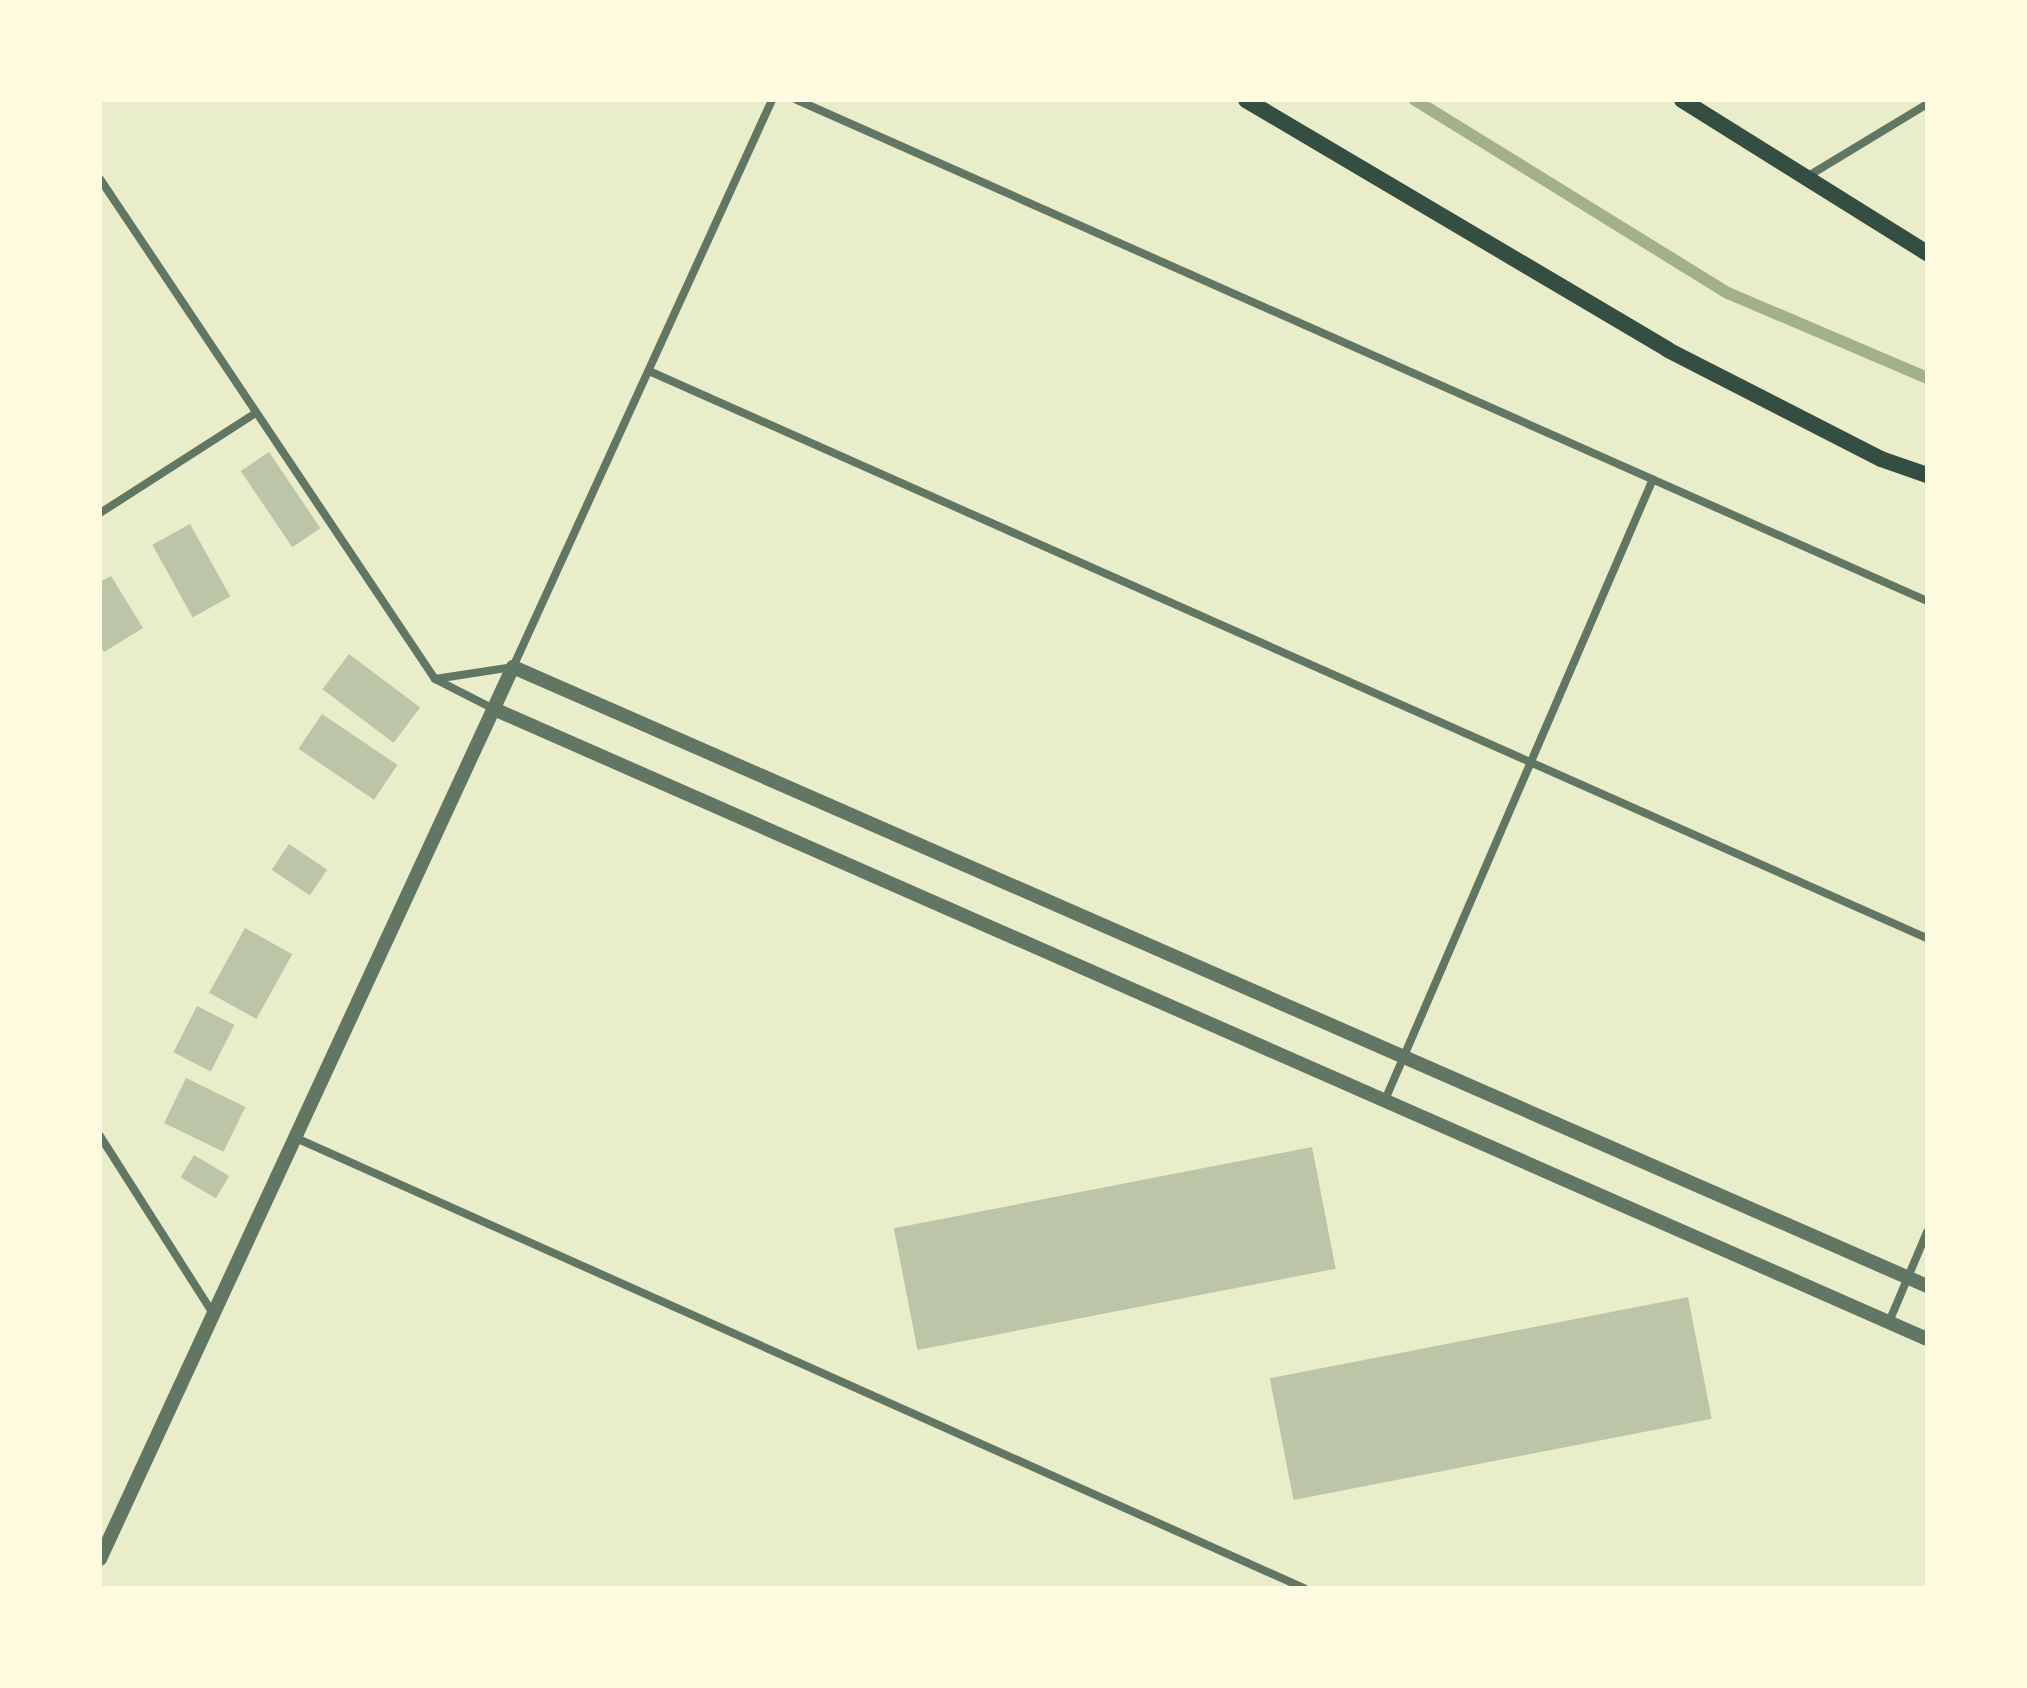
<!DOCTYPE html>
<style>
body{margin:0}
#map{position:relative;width:2027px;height:1688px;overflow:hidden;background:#e9edc9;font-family:Signika,sans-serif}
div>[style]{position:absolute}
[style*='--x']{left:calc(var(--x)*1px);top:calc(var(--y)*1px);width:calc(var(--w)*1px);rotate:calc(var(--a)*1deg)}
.stream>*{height:12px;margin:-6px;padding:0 6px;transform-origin:6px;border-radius:6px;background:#a3b18a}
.building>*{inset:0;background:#bcc5a7;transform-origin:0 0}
.minor>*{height:8px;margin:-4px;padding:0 4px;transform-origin:4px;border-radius:4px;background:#617663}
.tertiary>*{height:14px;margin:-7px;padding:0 7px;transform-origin:7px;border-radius:7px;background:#617663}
.secondary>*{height:16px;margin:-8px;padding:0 8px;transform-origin:8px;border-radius:8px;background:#344e41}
span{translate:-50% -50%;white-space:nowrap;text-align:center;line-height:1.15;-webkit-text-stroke:8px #fefae0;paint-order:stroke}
.frame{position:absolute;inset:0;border:102px solid #fefae0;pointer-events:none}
</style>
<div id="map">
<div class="stream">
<i style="--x:1415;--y:100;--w:368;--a:31.7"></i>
<i style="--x:1728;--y:293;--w:216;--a:23.1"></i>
</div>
<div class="building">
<i style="left:269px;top:452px;width:92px;height:34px;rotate:56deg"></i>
<i style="left:190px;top:524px;width:83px;height:43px;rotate:61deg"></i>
<i style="clip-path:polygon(111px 576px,143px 628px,104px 652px,100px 645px,100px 582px)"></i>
<i style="left:349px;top:654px;width:89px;height:44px;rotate:37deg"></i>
<i style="left:322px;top:714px;width:91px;height:42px;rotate:34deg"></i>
<i style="left:289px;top:844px;width:46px;height:31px;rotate:34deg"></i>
<i style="left:245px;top:928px;width:54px;height:74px;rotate:29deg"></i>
<i style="left:197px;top:1006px;width:42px;height:52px;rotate:27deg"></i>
<i style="left:186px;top:1078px;width:66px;height:50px;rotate:26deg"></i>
<i style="left:1312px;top:1147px;width:124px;height:426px;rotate:79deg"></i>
<i style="left:194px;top:1155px;width:41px;height:26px;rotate:31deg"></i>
<i style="left:1688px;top:1297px;width:124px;height:426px;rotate:79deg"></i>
</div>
<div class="minor">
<i style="--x:797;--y:100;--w:1236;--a:23.91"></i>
<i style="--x:1805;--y:178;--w:143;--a:-31.2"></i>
<i style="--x:100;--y:179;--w:602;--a:56.18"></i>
<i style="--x:435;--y:679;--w:66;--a:27"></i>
<i style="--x:649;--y:371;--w:1398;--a:23.93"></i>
<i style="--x:100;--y:513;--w:185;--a:-32.7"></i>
<i style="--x:435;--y:679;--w:79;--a:-8.7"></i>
<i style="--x:513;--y:667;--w:623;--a:-65.45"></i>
<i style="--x:1385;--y:1100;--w:676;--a:-66.66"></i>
<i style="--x:100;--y:1136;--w:212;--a:57.5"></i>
<i style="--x:296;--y:1138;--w:1104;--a:24.06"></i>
<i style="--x:1889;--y:1322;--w:98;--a:-67.1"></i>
</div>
<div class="tertiary">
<i style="--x:494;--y:709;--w:1565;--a:23.73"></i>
<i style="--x:100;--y:1559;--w:983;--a:-65.16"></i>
<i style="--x:513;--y:667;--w:1544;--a:23.64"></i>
</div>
<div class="secondary">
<i style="--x:1246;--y:100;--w:490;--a:30.6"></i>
<i style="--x:1668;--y:350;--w:239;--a:27.1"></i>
<i style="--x:1881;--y:459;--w:49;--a:19.2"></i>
<i style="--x:1682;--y:100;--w:289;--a:32"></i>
</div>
<div class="frame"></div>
</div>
